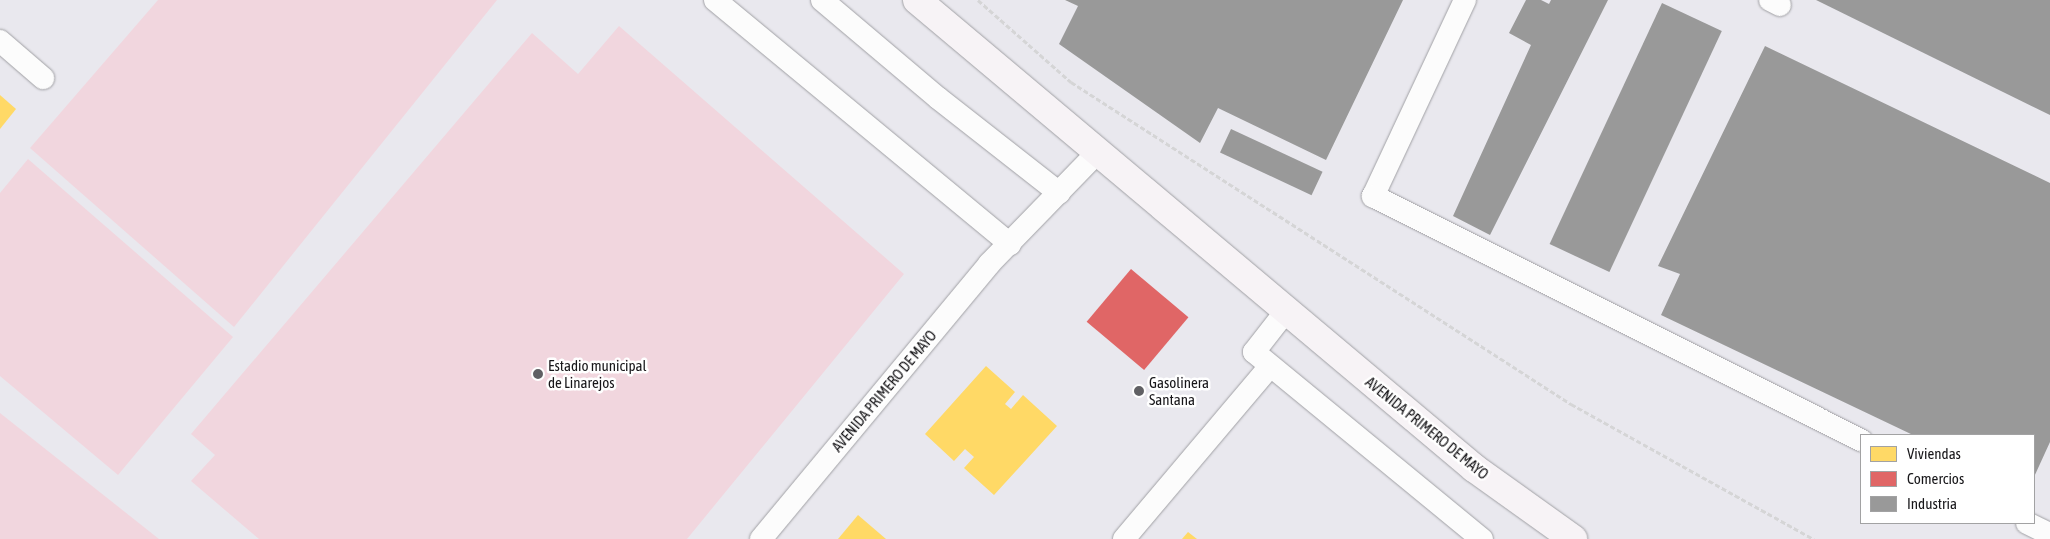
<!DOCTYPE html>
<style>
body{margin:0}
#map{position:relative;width:2050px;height:539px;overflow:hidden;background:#e9e8ee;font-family:"Asap Condensed",sans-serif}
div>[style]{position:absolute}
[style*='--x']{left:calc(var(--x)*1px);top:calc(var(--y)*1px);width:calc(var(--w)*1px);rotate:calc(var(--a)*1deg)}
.green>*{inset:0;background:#f1d6de}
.homes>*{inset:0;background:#ffd966}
.shops>*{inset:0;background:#e06666;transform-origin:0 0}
.industry>*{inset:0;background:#999;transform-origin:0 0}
.path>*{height:3px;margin-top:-1.5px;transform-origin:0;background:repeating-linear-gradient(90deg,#d5d5d6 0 5px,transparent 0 7.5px)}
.roads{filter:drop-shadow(0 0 1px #a0a0a4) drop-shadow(0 0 1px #a0a0a4)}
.street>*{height:22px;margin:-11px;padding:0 11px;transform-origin:11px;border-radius:11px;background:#fcfcfc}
.secondary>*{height:28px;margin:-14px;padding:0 14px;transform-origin:14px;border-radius:14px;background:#f7f3f6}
.dots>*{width:14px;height:14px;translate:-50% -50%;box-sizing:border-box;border:2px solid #fff;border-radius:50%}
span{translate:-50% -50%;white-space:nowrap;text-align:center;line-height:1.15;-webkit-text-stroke:5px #fff;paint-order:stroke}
.poi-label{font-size:15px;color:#171619}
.left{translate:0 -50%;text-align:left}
.street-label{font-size:15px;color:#171619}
.legend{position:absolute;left:1860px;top:434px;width:175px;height:90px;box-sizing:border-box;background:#fff;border:1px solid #a2a2a3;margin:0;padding:6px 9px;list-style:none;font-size:15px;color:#171619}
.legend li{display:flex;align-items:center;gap:10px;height:25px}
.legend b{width:25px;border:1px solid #a2a2a3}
</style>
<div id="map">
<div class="green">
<i style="clip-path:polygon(158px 0,497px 0,234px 327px,30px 148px)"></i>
<i style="clip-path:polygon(619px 26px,904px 274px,687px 539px,259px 539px,191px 481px,215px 455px,191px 434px,532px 33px,578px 74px)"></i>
<i style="clip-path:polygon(28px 159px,233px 337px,118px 475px,0 376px,0 193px)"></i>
<i style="clip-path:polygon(0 413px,159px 539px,0 539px)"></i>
</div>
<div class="homes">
<i style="clip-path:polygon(0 95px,16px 109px,0 129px)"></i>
<i style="clip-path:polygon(986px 366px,1015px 392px,1005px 404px,1011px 409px,1023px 395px,1057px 426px,994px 495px,964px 468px,974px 457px,965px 449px,954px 461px,925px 434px)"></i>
<i style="clip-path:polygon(858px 515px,886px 539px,838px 539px)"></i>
<i style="clip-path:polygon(1188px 532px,1197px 539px,1182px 539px)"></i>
</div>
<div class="shops">
<i style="left:1131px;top:269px;width:75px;height:69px;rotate:40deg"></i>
</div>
<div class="industry">
<i style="clip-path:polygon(1065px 0,1403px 0,1326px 160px,1218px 108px,1200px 143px,1059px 44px,1078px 6px)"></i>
<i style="clip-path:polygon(1526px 0,1541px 0,1549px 4px,1551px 0,1608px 0,1490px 235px,1453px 216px,1531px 45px,1509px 33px)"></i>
<i style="clip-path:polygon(1816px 0,2050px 0,2050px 115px)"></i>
<i style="left:1662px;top:3px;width:66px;height:266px;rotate:25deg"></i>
<i style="clip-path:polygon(1765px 46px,2050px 183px,2050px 442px,2034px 477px,2034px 435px,1913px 435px,1661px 315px,1680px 274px,1658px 266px)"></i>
<i style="left:1231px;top:129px;width:101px;height:26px;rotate:25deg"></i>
</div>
<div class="path">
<i style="--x:978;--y:0;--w:124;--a:41.4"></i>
<i style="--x:1071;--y:82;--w:595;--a:32.78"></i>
<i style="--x:1571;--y:404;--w:278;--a:29.1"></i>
</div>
<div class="roads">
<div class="street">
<i style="--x:715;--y:0;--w:383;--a:39.6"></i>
<i style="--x:822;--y:0;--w:152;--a:40.2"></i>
<i style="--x:938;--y:98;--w:154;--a:38.1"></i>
<i style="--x:1465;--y:0;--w:217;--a:115.1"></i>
<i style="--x:1373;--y:196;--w:546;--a:26.57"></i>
<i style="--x:1770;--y:0;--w:11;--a:27"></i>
<i style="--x:0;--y:41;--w:57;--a:40.7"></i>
<i style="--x:1286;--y:311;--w:52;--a:128"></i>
<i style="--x:1254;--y:352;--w:295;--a:39.4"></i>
<i style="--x:2027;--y:523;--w:25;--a:26"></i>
<i style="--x:761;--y:539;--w:357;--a:-50.3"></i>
<i style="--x:989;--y:264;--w:155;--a:-45.8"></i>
<i style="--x:1124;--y:539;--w:226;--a:-49.8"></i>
</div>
<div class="secondary">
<i style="--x:917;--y:0;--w:728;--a:40.04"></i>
<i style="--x:1474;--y:468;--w:122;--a:35.6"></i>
</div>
</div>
<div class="dots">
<i style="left:538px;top:374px;background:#606064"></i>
<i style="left:1139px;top:391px;background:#606064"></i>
</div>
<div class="poi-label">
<span class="left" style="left:548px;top:374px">Estadio municipal<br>de Linarejos</span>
<span class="left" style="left:1149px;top:391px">Gasolinera<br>Santana</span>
</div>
<div class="street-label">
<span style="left:884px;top:391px;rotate:-50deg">AVENIDA PRIMERO DE MAYO</span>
<span style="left:1427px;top:428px;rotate:39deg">AVENIDA PRIMERO DE MAYO</span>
</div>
<ul class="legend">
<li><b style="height:14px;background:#ffd966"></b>Viviendas</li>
<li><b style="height:14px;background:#e06666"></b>Comercios</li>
<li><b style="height:14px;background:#999"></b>Industria</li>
</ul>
</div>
